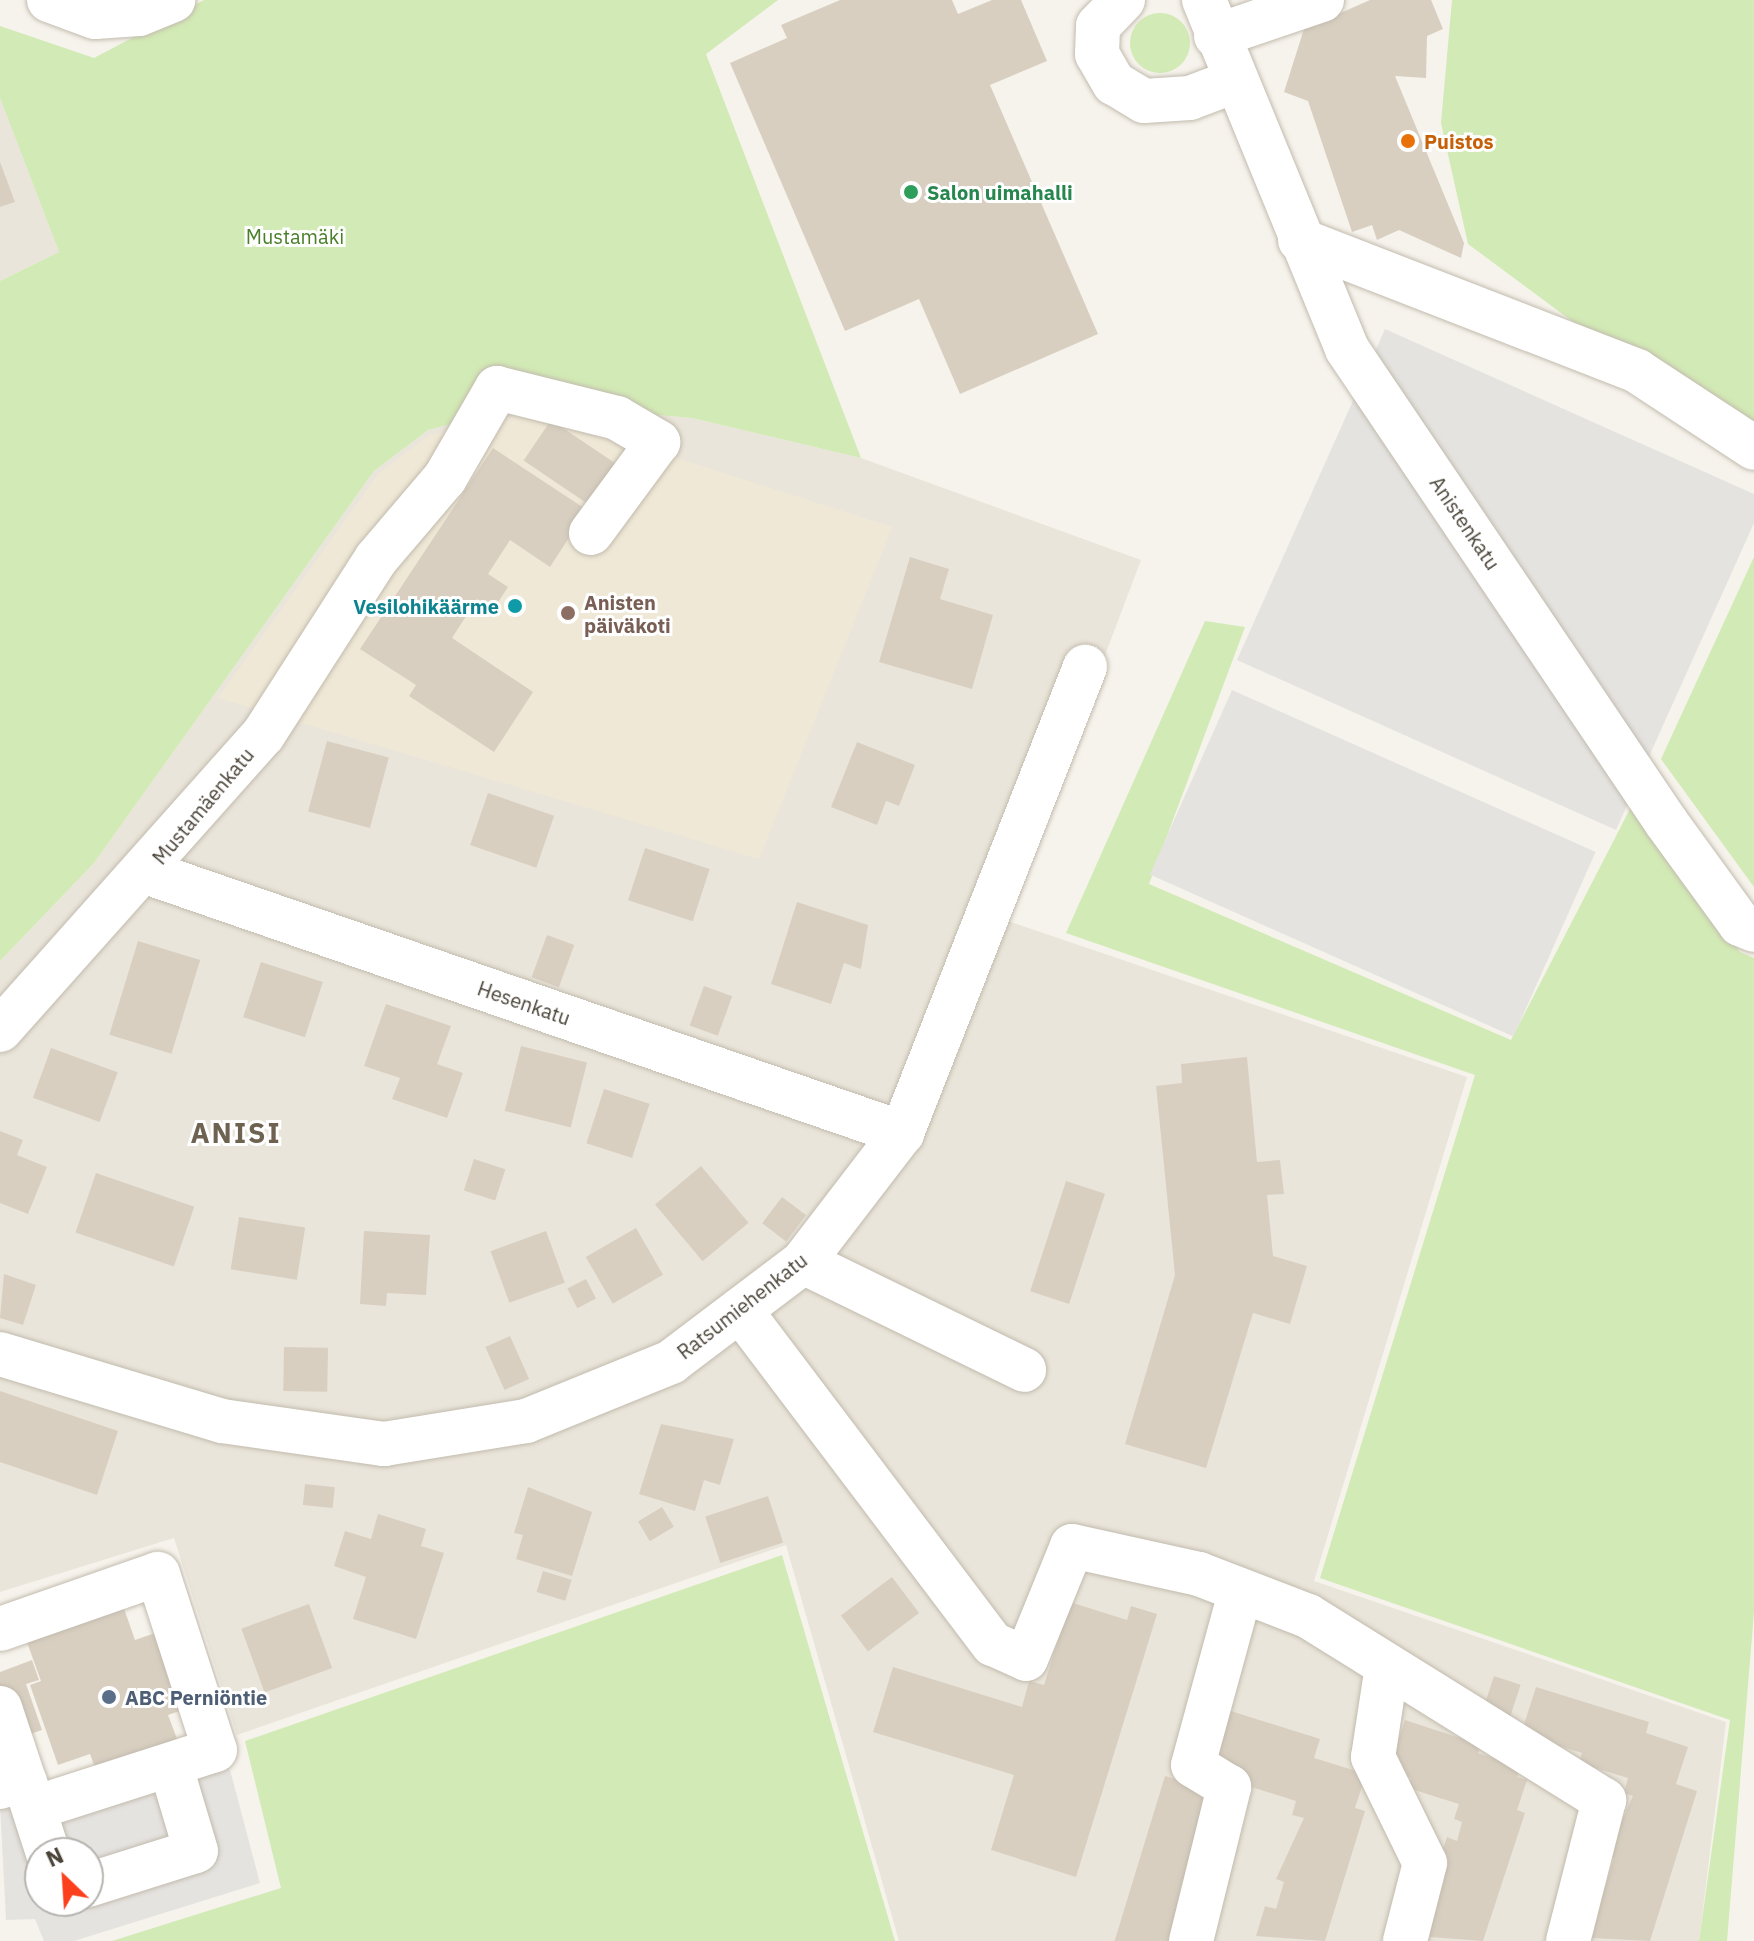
<!DOCTYPE html>
<meta charset="utf-8">
<style>
body{margin:0}
#map{position:relative;width:1754px;height:1941px;overflow:hidden;background:#f6f3ec;font-family:"IBM Plex Sans",sans-serif}
div>[style]{position:absolute}
[style*='--x']{left:calc(var(--x)*1px);top:calc(var(--y)*1px);width:calc(var(--w)*1px);rotate:calc(var(--a)*1deg)}
.residential>*{inset:0;background:#eae5da}
.education>*{inset:0;background:#efe8d6}
.green>*{inset:0;background:#d2eab5}
.round{border-radius:50%}
.parking>*{inset:0;background:#e5e3e0;transform-origin:0 0}
.building>*{inset:0;background:#d8cfc1;transform-origin:0 0}
.roads{filter:drop-shadow(0 0 2px #c2bbae) drop-shadow(0 0 2px #c2bbae)}
.minor>*{height:44px;margin:-22px;padding:0 22px;transform-origin:22px;border-radius:22px;background:#fff}
.dots>*{width:22px;height:22px;translate:-50% -50%;box-sizing:border-box;border:4px solid #fff;border-radius:50%}
span{translate:-50% -50%;white-space:nowrap;text-align:center;line-height:1.15;-webkit-text-stroke:6px #fff;paint-order:stroke}
.food-label{font-size:20px;color:#c56008;font-weight:700}
.left{translate:0 -50%;text-align:left}
.leisure-label{font-size:20px;color:#27864d;font-weight:700}
.park-label{font-size:20px;color:#4a7f2a}
.street-label{font-size:20px;color:#4b4439}
.education-label{font-size:20px;color:#785e54;font-weight:700}
.culture-label{font-size:20px;color:#0d838f;font-weight:700}
.right{translate:-100% -50%;text-align:right}
.service-label{font-size:20px;color:#4e5e75;font-weight:700}
.district-label{font-size:28px;color:#6e6250;font-weight:700;letter-spacing:2px}
.north{position:absolute;left:24px;top:1837px;width:80px;height:80px;box-sizing:border-box;background:#fff;border:2px solid #b7b4b0;border-radius:50%;rotate:335deg;font-size:22px;font-weight:700;line-height:32px;text-align:center;color:#4b4439}
.north::after{content:'';display:block;margin:auto;width:28px;height:36px;background:#fc3f1d;clip-path:polygon(50% 0,100% 100%,50% 72%,0 100%)}
</style>
<div id="map">
<div class="residential">
<i style="clip-path:polygon(0 98px,59px 252px,0 281px)"></i>
<i style="clip-path:polygon(532px 404px,692px 418px,861px 458px,1141px 560px,1005px 920px,1467px 1077px,1314px 1581px,1726px 1722px,1699px 1941px,899px 1941px,786px 1545px,237px 1735px,174px 1538px,0 1592px,0 961px,94px 863px,374px 471px,428px 430px)"></i>
</div>
<div class="education">
<i style="clip-path:polygon(534px 412px,892px 527px,759px 859px,218px 698px,379px 473px,430px 435px)"></i>
</div>
<div class="green">
<i style="clip-path:polygon(204px 0,778px 0,706px 54px,861px 458px,692px 418px,532px 404px,428px 430px,374px 471px,94px 863px,0 961px,0 281px,59px 252px,0 98px,0 26px,94px 58px)"></i>
<i style="clip-path:polygon(1452px 0,1754px 0,1754px 456px,1468px 244px,1441px 123px)"></i>
<i class="round" style="left:1130px;top:13px;width:60px;height:60px"></i>
<i style="clip-path:polygon(1754px 557px,1754px 887px,1661px 759px)"></i>
<i style="clip-path:polygon(1205px 621px,1245px 627px,1149px 884px,1511px 1040px,1633px 803px,1740px 952px,1754px 958px,1754px 1612px,1727px 1941px,1699px 1941px,1730px 1720px,1320px 1578px,1475px 1075px,1066px 933px)"></i>
<i style="clip-path:polygon(782px 1555px,895px 1941px,112px 1941px,281px 1888px,245px 1741px)"></i>
</div>
<div class="parking">
<i style="clip-path:polygon(1385px 329px,1754px 494px,1754px 523px,1616px 830px,1237px 660px)"></i>
<i style="left:1232px;top:690px;width:398px;height:202px;rotate:24deg"></i>
<i style="clip-path:polygon(evenodd,229px 1766px,260px 1883px,74px 1941px,44px 1941px,35px 1919px,6px 1920px,0 1804px,229px 1766px,40px 1853px,88px 1853px,88px 1901px,40px 1901px,40px 1853px)"></i>
</div>
<div class="building">
<i style="clip-path:polygon(840px 0,952px 0,958px 14px,992px 0,1021px 0,1047px 61px,990px 85px,1098px 334px,960px 394px,919px 299px,845px 331px,730px 63px,787px 38px,781px 25px)"></i>
<i style="clip-path:polygon(1370px 0,1431px 0,1443px 29px,1427px 36px,1426px 78px,1395px 76px,1464px 243px,1461px 258px,1399px 230px,1377px 240px,1372px 225px,1352px 232px,1308px 101px,1284px 92px,1304px 29px)"></i>
<i style="clip-path:polygon(0 162px,15px 202px,0 207px)"></i>
<i style="left:551px;top:420px;width:90px;height:49px;rotate:34deg"></i>
<i style="clip-path:polygon(493px 448px,587px 510px,550px 567px,510px 540px,488px 574px,508px 587px,493px 610px,477px 599px,452px 638px,533px 692px,494px 752px,409px 696px,416px 685px,360px 649px)"></i>
<i style="clip-path:polygon(910px 557px,949px 569px,940px 599px,993px 615px,972px 689px,879px 662px)"></i>
<i style="left:327px;top:741px;width:64px;height:73px;rotate:15deg"></i>
<i style="clip-path:polygon(857px 742px,915px 765px,899px 806px,886px 801px,877px 825px,831px 807px)"></i>
<i style="left:488px;top:793px;width:70px;height:55px;rotate:19deg"></i>
<i style="left:645px;top:848px;width:68px;height:55px;rotate:18deg"></i>
<i style="clip-path:polygon(797px 902px,868px 925px,861px 969px,844px 963px,831px 1004px,771px 984px)"></i>
<i style="left:547px;top:935px;width:29px;height:45px;rotate:20deg"></i>
<i style="left:138px;top:941px;width:65px;height:98px;rotate:17deg"></i>
<i style="left:261px;top:962px;width:65px;height:58px;rotate:18deg"></i>
<i style="left:704px;top:986px;width:30px;height:42px;rotate:20deg"></i>
<i style="clip-path:polygon(386px 1004px,451px 1026px,437px 1064px,463px 1073px,447px 1118px,392px 1099px,400px 1078px,364px 1066px)"></i>
<i style="left:521px;top:1046px;width:68px;height:67px;rotate:14deg"></i>
<i style="left:51px;top:1048px;width:71px;height:53px;rotate:20deg"></i>
<i style="clip-path:polygon(1247px 1057px,1257px 1162px,1280px 1160px,1284px 1194px,1267px 1195px,1273px 1256px,1307px 1266px,1290px 1324px,1253px 1313px,1206px 1468px,1125px 1444px,1175px 1275px,1156px 1086px,1182px 1083px,1181px 1064px)"></i>
<i style="left:604px;top:1089px;width:48px;height:57px;rotate:18deg"></i>
<i style="clip-path:polygon(0 1131px,23px 1140px,17px 1155px,47px 1167px,28px 1214px,0 1203px)"></i>
<i style="left:474px;top:1159px;width:33px;height:33px;rotate:18deg"></i>
<i style="left:701px;top:1166px;width:74px;height:60px;rotate:50deg"></i>
<i style="left:96px;top:1173px;width:104px;height:63px;rotate:19deg"></i>
<i style="left:1066px;top:1181px;width:41px;height:116px;rotate:18deg"></i>
<i style="left:782px;top:1197px;width:30px;height:33px;rotate:37deg"></i>
<i style="left:239px;top:1217px;width:67px;height:53px;rotate:9deg"></i>
<i style="left:636px;top:1228px;width:54px;height:58px;rotate:60deg"></i>
<i style="clip-path:polygon(364px 1231px,430px 1235px,426px 1295px,387px 1293px,386px 1306px,360px 1304px)"></i>
<i style="left:546px;top:1231px;width:55px;height:59px;rotate:70deg"></i>
<i style="clip-path:polygon(4px 1274px,36px 1285px,23px 1325px,0 1318px)"></i>
<i style="left:586px;top:1279px;width:22px;height:21px;rotate:63deg"></i>
<i style="left:510px;top:1336px;width:47px;height:27px;rotate:66deg"></i>
<i style="left:284px;top:1347px;width:44px;height:44px;rotate:1deg"></i>
<i style="clip-path:polygon(0 1391px,118px 1431px,97px 1495px,0 1462px)"></i>
<i style="clip-path:polygon(661px 1424px,734px 1439px,720px 1485px,704px 1480px,695px 1511px,639px 1494px)"></i>
<i style="left:305px;top:1484px;width:30px;height:21px;rotate:6deg"></i>
<i style="clip-path:polygon(528px 1487px,592px 1512px,572px 1576px,516px 1559px,523px 1535px,514px 1533px)"></i>
<i style="left:768px;top:1496px;width:49px;height:66px;rotate:72deg"></i>
<i style="left:662px;top:1507px;width:23px;height:28px;rotate:59deg"></i>
<i style="clip-path:polygon(378px 1514px,426px 1529px,421px 1546px,444px 1553px,416px 1639px,353px 1619px,366px 1577px,334px 1566px,345px 1531px,371px 1539px)"></i>
<i style="left:543px;top:1571px;width:30px;height:22px;rotate:17deg"></i>
<i style="left:892px;top:1577px;width:45px;height:64px;rotate:53deg"></i>
<i style="clip-path:polygon(121px 1600px,135px 1640px,161px 1631px,188px 1708px,168px 1715px,179px 1744px,97px 1773px,90px 1754px,58px 1765px,30px 1685px,41px 1681px,24px 1634px)"></i>
<i style="clip-path:polygon(1070px 1602px,1127px 1620px,1131px 1606px,1157px 1614px,1076px 1877px,991px 1850px,1014px 1775px,873px 1732px,893px 1667px,1022px 1707px,1029px 1681px,1044px 1685px)"></i>
<i style="left:309px;top:1604px;width:68px;height:72px;rotate:70deg"></i>
<i style="clip-path:polygon(32px 1660px,39px 1680px,26px 1684px,42px 1730px,0 1744px,0 1672px)"></i>
<i style="left:1494px;top:1676px;width:28px;height:34px;rotate:18deg"></i>
<i style="clip-path:polygon(1536px 1687px,1649px 1722px,1646px 1733px,1688px 1747px,1676px 1784px,1697px 1791px,1650px 1941px,1592px 1938px,1598px 1915px,1585px 1911px,1593px 1884px,1605px 1888px,1614px 1858px,1606px 1855px,1633px 1796px,1624px 1793px,1628px 1778px,1579px 1763px,1582px 1753px,1521px 1734px)"></i>
<i style="clip-path:polygon(1221px 1708px,1320px 1739px,1314px 1758px,1366px 1774px,1355px 1808px,1365px 1811px,1325px 1941px,1256px 1936px,1265px 1906px,1276px 1909px,1284px 1882px,1276px 1879px,1304px 1818px,1292px 1815px,1296px 1801px,1245px 1785px,1249px 1775px,1204px 1761px)"></i>
<i style="clip-path:polygon(1405px 1720px,1481px 1745px,1478px 1753px,1520px 1767px,1517px 1777px,1527px 1780px,1517px 1810px,1525px 1813px,1483px 1941px,1417px 1936px,1444px 1882px,1433px 1879px,1447px 1837px,1457px 1841px,1462px 1822px,1454px 1819px,1459px 1804px,1408px 1788px,1411px 1778px,1388px 1771px)"></i>
<i style="left:1165px;top:1776px;width:59px;height:173px;rotate:17deg"></i>
</div>
<div class="roads">
<div class="minor">
<i style="--x:49;--y:0;--w:49;--a:20.3"></i>
<i style="--x:95;--y:17;--w:44;--a:-3.9"></i>
<i style="--x:139;--y:14;--w:37;--a:-22"></i>
<i style="--x:1123;--y:0;--w:36;--a:134"></i>
<i style="--x:1098;--y:26;--w:28;--a:92"></i>
<i style="--x:1097;--y:54;--w:34;--a:60"></i>
<i style="--x:1114;--y:83;--w:35;--a:31"></i>
<i style="--x:1144;--y:101;--w:46;--a:-3.7"></i>
<i style="--x:1190;--y:98;--w:45;--a:-20.9"></i>
<i style="--x:1204;--y:0;--w:377;--a:67.7"></i>
<i style="--x:1347;--y:349;--w:571;--a:56"></i>
<i style="--x:1666;--y:822;--w:126;--a:54"></i>
<i style="--x:1740;--y:924;--w:15;--a:23"></i>
<i style="--x:1216;--y:36;--w:112;--a:-18.8"></i>
<i style="--x:1300;--y:240;--w:362;--a:21.2"></i>
<i style="--x:1637;--y:371;--w:140;--a:33.3"></i>
<i style="--x:146;--y:872;--w:800;--a:19.05"></i>
<i style="--x:0;--y:1030;--w:395;--a:-48.3"></i>
<i style="--x:263;--y:735;--w:209;--a:-57.3"></i>
<i style="--x:376;--y:559;--w:106;--a:-49.6"></i>
<i style="--x:445;--y:478;--w:104;--a:-60"></i>
<i style="--x:497;--y:388;--w:124;--a:14"></i>
<i style="--x:617;--y:418;--w:48;--a:30.3"></i>
<i style="--x:658;--y:442;--w:113;--a:126.4"></i>
<i style="--x:803;--y:1262;--w:246;--a:26"></i>
<i style="--x:740;--y:1310;--w:419;--a:52.9"></i>
<i style="--x:993;--y:1644;--w:36;--a:24"></i>
<i style="--x:1026;--y:1659;--w:122;--a:-67.8"></i>
<i style="--x:1072;--y:1546;--w:130;--a:12.4"></i>
<i style="--x:1199;--y:1574;--w:117;--a:21.1"></i>
<i style="--x:1308;--y:1616;--w:349;--a:31.9"></i>
<i style="--x:1604;--y:1800;--w:146;--a:104.3"></i>
<i style="--x:0;--y:1354;--w:232;--a:16.8"></i>
<i style="--x:222;--y:1421;--w:164;--a:8.1"></i>
<i style="--x:384;--y:1444;--w:144;--a:-9.2"></i>
<i style="--x:526;--y:1421;--w:157;--a:-22.1"></i>
<i style="--x:671;--y:1362;--w:166;--a:-37.1"></i>
<i style="--x:803;--y:1262;--w:163;--a:-52.5"></i>
<i style="--x:902;--y:1133;--w:501;--a:-68.56"></i>
<i style="--x:0;--y:1629;--w:167;--a:-19.2"></i>
<i style="--x:158;--y:1574;--w:185;--a:72.1"></i>
<i style="--x:215;--y:1750;--w:190;--a:162.2"></i>
<i style="--x:1387;--y:1666;--w:92;--a:98.7"></i>
<i style="--x:1373;--y:1757;--w:118;--a:63.9"></i>
<i style="--x:1425;--y:1863;--w:81;--a:104.4"></i>
<i style="--x:0;--y:1708;--w:76;--a:71.6"></i>
<i style="--x:24;--y:1780;--w:25;--a:164"></i>
<i style="--x:25;--y:1782;--w:75;--a:72.1"></i>
<i style="--x:88;--y:1885;--w:113;--a:-17.5"></i>
<i style="--x:196;--y:1851;--w:88;--a:-106.6"></i>
<i style="--x:1191;--y:1941;--w:159;--a:-76.1"></i>
<i style="--x:1229;--y:1787;--w:42;--a:-148.6"></i>
<i style="--x:1193;--y:1765;--w:181;--a:-74.7"></i>
</div>
</div>
<div class="dots">
<i style="left:1408px;top:141px;background:#e8710a"></i>
<i style="left:911px;top:192px;background:#2e9e5b"></i>
<i style="left:515px;top:606px;background:#0f9aa8"></i>
<i style="left:568px;top:613px;background:#8d6e63"></i>
<i style="left:109px;top:1697px;background:#5c6f8a"></i>
</div>
<div class="food-label">
<span class="left" style="left:1424px;top:141px">Puistos</span>
</div>
<div class="leisure-label">
<span class="left" style="left:927px;top:192px">Salon uimahalli</span>
</div>
<div class="park-label">
<span style="left:295px;top:236px">Mustamäki</span>
</div>
<div class="street-label">
<span style="left:1465px;top:523px;rotate:56deg">Anistenkatu</span>
<span style="left:203px;top:806px;rotate:-50deg">Mustamäenkatu</span>
<span style="left:524px;top:1003px;rotate:19deg">Hesenkatu</span>
<span style="left:742px;top:1306px;rotate:-38deg">Ratsumiehenkatu</span>
</div>
<div class="education-label">
<span class="left" style="left:584px;top:614px">Anisten<br>päiväkoti</span>
</div>
<div class="culture-label">
<span class="right" style="left:499px;top:606px">Vesilohikäärme</span>
</div>
<div class="service-label">
<span class="left" style="left:125px;top:1697px">ABC Perniöntie</span>
</div>
<div class="district-label">
<span style="left:236px;top:1133px">ANISI</span>
</div>
<div class="north">N</div>
</div>
